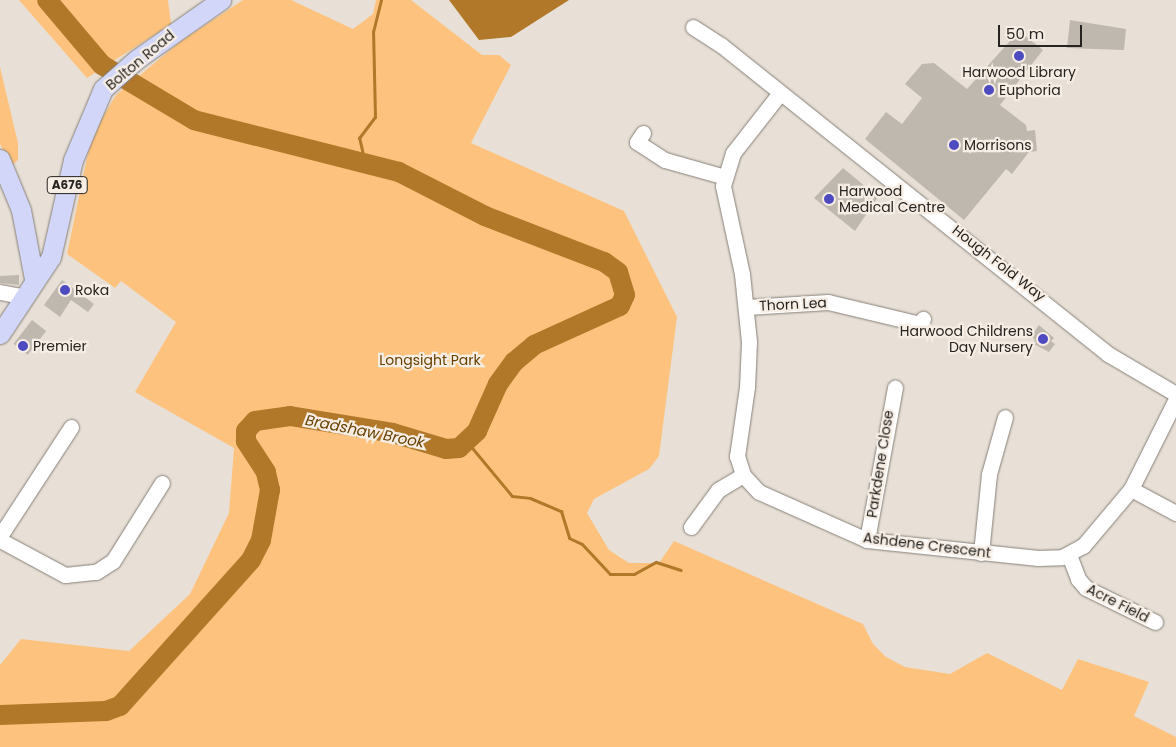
<!DOCTYPE html>
<style>
body{margin:0}
#map{position:relative;width:1176px;height:747px;overflow:hidden;background:#e8e0d7;font-family:Poppins,sans-serif}
div>[style]{position:absolute}
[style*='--x']{left:calc(var(--x)*1px);top:calc(var(--y)*1px);width:calc(var(--w)*1px);rotate:calc(var(--a)*1deg)}
.green>*{inset:0;background:#fdc37e}
.water>*{inset:0;background:#b17829}
.stream>*{height:3px;margin:-1.5px;padding:0 1.5px;transform-origin:1.5px;border-radius:1.5px;background:#b17829}
.river>*{height:20px;margin:-10px;padding:0 10px;transform-origin:10px;border-radius:10px;background:#b17829}
.building>*{inset:0;background:#bfb8af;transform-origin:0 0}
.roads{filter:drop-shadow(0 0 1px #878078) drop-shadow(0 0 1px #878078)}
.minor>*{height:15px;margin:-7.5px;padding:0 7.5px;transform-origin:7.5px;border-radius:7.5px;background:#fff}
.major>*{height:19px;margin:-9.5px;padding:0 9.5px;transform-origin:9.5px;border-radius:9.5px;background:#d2d7f9}
.dots>*{width:14px;height:14px;translate:-50% -50%;box-sizing:border-box;border:2px solid #f6eee5;border-radius:50%}
span{translate:-50% -50%;white-space:nowrap;text-align:center;line-height:1.15;-webkit-text-stroke:4.5px #f6eee5;paint-order:stroke}
.shield-label span{padding:1px 4px;background:#f6eee5;border:1px solid;border-radius:4px;-webkit-text-stroke-width:0}
.shield-label{font-size:12px;color:#262320;font-weight:700}
.street-label{font-size:14px;color:#262320}
.poi-label{font-size:14px;color:#262320}
.left{translate:0 -50%;text-align:left}
.right{translate:-100% -50%;text-align:right}
.park-label{font-size:14px;color:#694102}
.water-label{font-size:15px;color:#684102;font-style:italic}
.scale{position:absolute;left:998px;top:25px;width:84px;height:22px;box-sizing:border-box;border:2px solid #262320;border-top:0;padding-left:6px;font-size:15px;line-height:18px;white-space:nowrap;color:#262320;-webkit-text-stroke:4px #f6eee5;paint-order:stroke}
</style>
<div id="map">
<div class="green">
<i style="clip-path:polygon(19px 0,168px 0,171px 24px,87px 78px)"></i>
<i style="clip-path:polygon(243px 0,291px 0,353px 29px,373px 14px,376px 0,411px 0,482px 55px,499px 55px,511px 65px,471px 143px,624px 211px,677px 317px,659px 456px,649px 469px,594px 499px,587px 513px,609px 550px,629px 563px,659px 563px,674px 541px,863px 624px,873px 644px,886px 657px,905px 667px,950px 674px,987px 653px,1062px 690px,1078px 659px,1149px 682px,1134px 716px,1176px 737px,1176px 747px,0 747px,0 665px,21px 639px,129px 651px,190px 594px,229px 513px,234px 448px,135px 392px,176px 322px,121px 281px,115px 288px,67px 254px,88px 153px,95px 130px,116px 95px,180px 42px)"></i>
<i style="clip-path:polygon(0 67px,18px 143px,18px 160px,11px 166px,0 144px)"></i>
</div>
<div class="water">
<i style="clip-path:polygon(449px 0,569px 0,511px 37px,479px 40px)"></i>
</div>
<div class="stream">
<i style="--x:365;--y:163;--w:26;--a:-103"></i>
<i style="--x:359;--y:138;--w:26;--a:-53"></i>
<i style="--x:375;--y:117;--w:85;--a:-91.3"></i>
<i style="--x:373;--y:32;--w:33;--a:-76"></i>
<i style="--x:468;--y:443;--w:69;--a:50.3"></i>
<i style="--x:512;--y:496;--w:18;--a:6"></i>
<i style="--x:530;--y:498;--w:34;--a:23"></i>
<i style="--x:561;--y:511;--w:28;--a:73"></i>
<i style="--x:569;--y:538;--w:14;--a:25"></i>
<i style="--x:582;--y:544;--w:41;--a:47"></i>
<i style="--x:610;--y:574;--w:24;--a:0"></i>
<i style="--x:634;--y:574;--w:25;--a:-29"></i>
<i style="--x:656;--y:562;--w:26;--a:18"></i>
</div>
<div class="river">
<i style="--x:0;--y:715;--w:106;--a:-2.2"></i>
<i style="--x:106;--y:711;--w:15;--a:-20"></i>
<i style="--x:120;--y:706;--w:196;--a:-48.1"></i>
<i style="--x:251;--y:560;--w:22;--a:-63"></i>
<i style="--x:261;--y:540;--w:51;--a:-79.8"></i>
<i style="--x:270;--y:490;--w:18;--a:-103"></i>
<i style="--x:266;--y:472;--w:37;--a:-123"></i>
<i style="--x:246;--y:441;--w:10;--a:-90"></i>
<i style="--x:246;--y:431;--w:13;--a:-48"></i>
<i style="--x:255;--y:421;--w:35;--a:-8"></i>
<i style="--x:290;--y:416;--w:104;--a:9.4"></i>
<i style="--x:393;--y:433;--w:55;--a:16.8"></i>
<i style="--x:446;--y:449;--w:13;--a:-4"></i>
<i style="--x:459;--y:448;--w:25;--a:-43"></i>
<i style="--x:477;--y:431;--w:51;--a:-65.9"></i>
<i style="--x:498;--y:384;--w:27;--a:-54"></i>
<i style="--x:514;--y:362;--w:26;--a:-40"></i>
<i style="--x:534;--y:345;--w:94;--a:-24.4"></i>
<i style="--x:620;--y:306;--w:12;--a:-66"></i>
<i style="--x:625;--y:295;--w:24;--a:-107"></i>
<i style="--x:618;--y:272;--w:17;--a:-144"></i>
<i style="--x:604;--y:262;--w:128;--a:-158.9"></i>
<i style="--x:485;--y:216;--w:97;--a:-152.9"></i>
<i style="--x:399;--y:172;--w:211;--a:-165.8"></i>
<i style="--x:194;--y:120;--w:107;--a:-149.1"></i>
<i style="--x:102;--y:65;--w:85;--a:-130.2"></i>
</div>
<div class="building">
<i style="clip-path:polygon(1070px 20px,1126px 29px,1124px 50px,1067px 48px)"></i>
<i style="clip-path:polygon(1019px 31px,1043px 50px,1000px 105px,1026px 125px,1027px 131px,1035px 130px,1037px 151px,1029px 152px,1012px 174px,1006px 169px,964px 220px,865px 139px,886px 112px,902px 124px,922px 98px,905px 84px,922px 64px,934px 63px,967px 89px)"></i>
<i style="clip-path:polygon(843px 168px,878px 197px,855px 231px,814px 198px)"></i>
<i style="clip-path:polygon(19px 275px,19px 285px,0 283px,0 276px)"></i>
<i style="clip-path:polygon(62px 280px,94px 304px,88px 312px,71px 300px,60px 317px,44px 305px)"></i>
<i style="left:32px;top:320px;width:18px;height:30px;rotate:38deg"></i>
<i style="clip-path:polygon(1039px 325px,1054px 338px,1051px 341px,1055px 344px,1049px 352px,1032px 343px,1035px 340px,1031px 336px)"></i>
</div>
<div class="roads">
<div class="minor">
<i style="--x:693;--y:27;--w:33;--a:33"></i>
<i style="--x:721;--y:45;--w:495;--a:38.6"></i>
<i style="--x:1108;--y:354;--w:79;--a:30.5"></i>
<i style="--x:780;--y:93;--w:76;--a:128.1"></i>
<i style="--x:733;--y:153;--w:34;--a:107"></i>
<i style="--x:723;--y:186;--w:90;--a:77.8"></i>
<i style="--x:742;--y:274;--w:68;--a:84.1"></i>
<i style="--x:749;--y:342;--w:45;--a:92.5"></i>
<i style="--x:747;--y:387;--w:70;--a:98.2"></i>
<i style="--x:737;--y:456;--w:20;--a:72"></i>
<i style="--x:743;--y:475;--w:23;--a:47"></i>
<i style="--x:759;--y:492;--w:118;--a:24"></i>
<i style="--x:867;--y:540;--w:172;--a:6"></i>
<i style="--x:1038;--y:558;--w:24;--a:-2"></i>
<i style="--x:1062;--y:557;--w:24;--a:-28"></i>
<i style="--x:1083;--y:546;--w:75;--a:-49.9"></i>
<i style="--x:1131;--y:489;--w:101;--a:-63.4"></i>
<i style="--x:643;--y:133;--w:11;--a:124"></i>
<i style="--x:637;--y:142;--w:33;--a:33"></i>
<i style="--x:665;--y:160;--w:62;--a:15.8"></i>
<i style="--x:0;--y:292;--w:26;--a:11"></i>
<i style="--x:747;--y:307;--w:81;--a:-3.5"></i>
<i style="--x:828;--y:302;--w:95;--a:13.4"></i>
<i style="--x:920;--y:324;--w:6;--a:-59"></i>
<i style="--x:1131;--y:489;--w:51;--a:28.1"></i>
<i style="--x:691;--y:527;--w:46;--a:-53.9"></i>
<i style="--x:718;--y:490;--w:29;--a:-31"></i>
<i style="--x:0;--y:536;--w:130;--a:-56.9"></i>
<i style="--x:0;--y:540;--w:74;--a:28.3"></i>
<i style="--x:65;--y:575;--w:31;--a:-6"></i>
<i style="--x:96;--y:572;--w:20;--a:-33"></i>
<i style="--x:113;--y:561;--w:92;--a:-57.9"></i>
<i style="--x:867;--y:540;--w:155;--a:-79.6"></i>
<i style="--x:981;--y:553;--w:79;--a:-84.2"></i>
<i style="--x:989;--y:474;--w:59;--a:-74.3"></i>
<i style="--x:1069;--y:555;--w:26;--a:69"></i>
<i style="--x:1078;--y:579;--w:12;--a:48"></i>
<i style="--x:1086;--y:588;--w:77;--a:26.2"></i>
</div>
<div class="major">
<i style="--x:0;--y:159;--w:55;--a:67.6"></i>
<i style="--x:21;--y:210;--w:70;--a:79.3"></i>
<i style="--x:0;--y:334;--w:92;--a:-56.5"></i>
<i style="--x:51;--y:257;--w:99;--a:-77.2"></i>
<i style="--x:73;--y:160;--w:77;--a:-67.1"></i>
<i style="--x:103;--y:89;--w:45;--a:-41.4"></i>
<i style="--x:137;--y:59;--w:103;--a:-35.1"></i>
</div>
</div>
<div class="dots">
<i style="left:1019px;top:56px;background:#4e4bc1"></i>
<i style="left:989px;top:90px;background:#4e4bc1"></i>
<i style="left:954px;top:145px;background:#4e4bc1"></i>
<i style="left:829px;top:199px;background:#4e4bc1"></i>
<i style="left:65px;top:290px;background:#4e4bc1"></i>
<i style="left:1043px;top:339px;background:#4e4bc1"></i>
<i style="left:23px;top:346px;background:#4e4bc1"></i>
</div>
<div class="shield-label">
<span style="left:67px;top:185px">A676</span>
</div>
<div class="street-label">
<span style="left:140px;top:60px;rotate:-40deg">Bolton Road</span>
<span style="left:999px;top:263px;rotate:38deg">Hough Fold Way</span>
<span style="left:793px;top:304px;rotate:-3deg">Thorn Lea</span>
<span style="left:880px;top:464px;rotate:-81deg">Parkdene Close</span>
<span style="left:927px;top:545px;rotate:7deg">Ashdene Crescent</span>
<span style="left:1118px;top:603px;rotate:27deg">Acre Field</span>
</div>
<div class="poi-label">
<span style="left:1019px;top:72px">Harwood Library</span>
<span class="left" style="left:999px;top:90px">Euphoria</span>
<span class="left" style="left:964px;top:145px">Morrisons</span>
<span class="left" style="left:839px;top:199px">Harwood<br>Medical Centre</span>
<span class="left" style="left:75px;top:290px">Roka</span>
<span class="right" style="left:1033px;top:339px">Harwood Childrens<br>Day Nursery</span>
<span class="left" style="left:33px;top:346px">Premier</span>
</div>
<div class="park-label">
<span style="left:430px;top:360px">Longsight Park</span>
</div>
<div class="water-label">
<span style="left:365px;top:431px;rotate:11deg">Bradshaw Brook</span>
</div>
<div class="scale">50 m</div>
</div>
